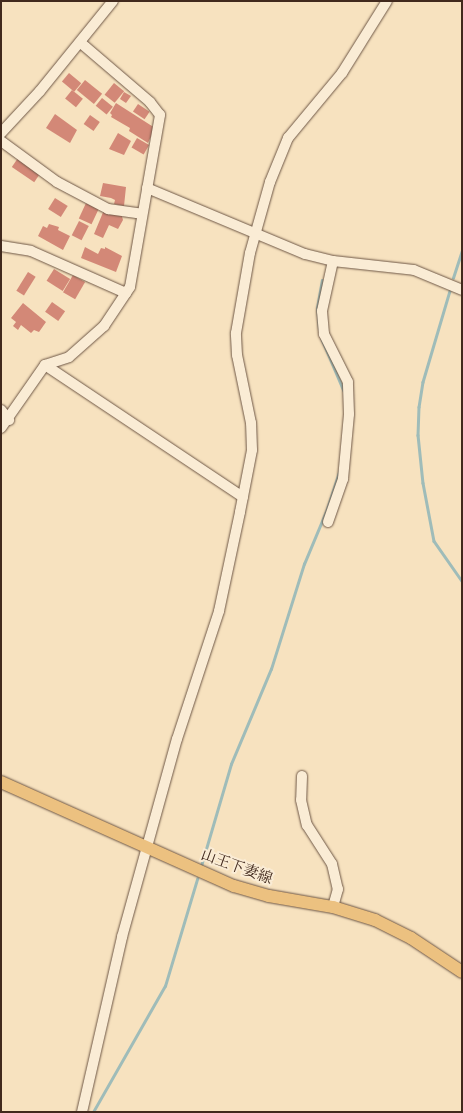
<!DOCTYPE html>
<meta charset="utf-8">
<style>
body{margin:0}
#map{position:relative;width:463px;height:1113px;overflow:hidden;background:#f7e2bf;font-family:"Gentium Book Plus","Noto Serif JP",serif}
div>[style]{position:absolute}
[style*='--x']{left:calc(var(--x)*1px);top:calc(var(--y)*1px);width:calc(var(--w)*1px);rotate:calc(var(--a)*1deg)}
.stream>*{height:2.5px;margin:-1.25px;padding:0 1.25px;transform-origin:1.25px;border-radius:1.25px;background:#9fbcb9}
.building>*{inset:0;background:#d38877;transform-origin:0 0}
.roads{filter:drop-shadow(0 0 1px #6e5746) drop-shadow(0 0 1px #6e5746)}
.minor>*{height:10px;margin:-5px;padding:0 5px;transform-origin:5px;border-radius:5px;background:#faecd5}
.major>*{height:12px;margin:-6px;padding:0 6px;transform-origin:6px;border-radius:6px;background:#ecc180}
span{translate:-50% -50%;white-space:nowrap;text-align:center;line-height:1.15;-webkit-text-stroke:4px #faecd5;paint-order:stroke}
.street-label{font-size:15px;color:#41291d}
.frame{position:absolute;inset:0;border:2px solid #41291d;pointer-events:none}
</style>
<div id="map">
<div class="stream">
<i style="--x:453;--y:278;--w:29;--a:-72"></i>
<i style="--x:450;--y:291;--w:95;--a:106.5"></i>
<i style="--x:423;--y:382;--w:25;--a:99"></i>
<i style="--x:419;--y:407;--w:28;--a:92"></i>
<i style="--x:418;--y:435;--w:48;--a:84.1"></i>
<i style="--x:423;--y:483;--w:59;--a:79.3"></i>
<i style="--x:434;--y:541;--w:49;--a:55"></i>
<i style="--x:319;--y:329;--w:21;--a:-95"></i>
<i style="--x:317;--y:308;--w:28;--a:-80"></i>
<i style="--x:322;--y:339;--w:56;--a:67.1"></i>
<i style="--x:201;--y:866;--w:106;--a:-73.6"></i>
<i style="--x:231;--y:764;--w:103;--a:-67.2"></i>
<i style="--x:271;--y:669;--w:110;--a:-72.6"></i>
<i style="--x:304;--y:564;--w:60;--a:-67.3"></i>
<i style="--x:327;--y:509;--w:40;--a:-72"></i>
<i style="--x:93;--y:1112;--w:145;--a:-60.3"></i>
<i style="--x:165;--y:986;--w:112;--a:-73.3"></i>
</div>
<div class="building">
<i style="left:69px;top:73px;width:16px;height:11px;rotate:40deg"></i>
<i style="left:85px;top:80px;width:22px;height:13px;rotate:39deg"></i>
<i style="left:114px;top:83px;width:13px;height:15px;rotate:39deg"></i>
<i style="left:72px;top:90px;width:14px;height:11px;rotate:39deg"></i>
<i style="clip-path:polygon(124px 92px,131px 96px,126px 103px,120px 99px)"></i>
<i style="left:102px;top:98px;width:14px;height:10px;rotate:39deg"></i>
<i style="clip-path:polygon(116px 103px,155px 128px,148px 143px,129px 131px,130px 128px,111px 117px,112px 115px,110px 113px)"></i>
<i style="left:138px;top:104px;width:14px;height:9px;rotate:34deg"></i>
<i style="clip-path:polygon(55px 114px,77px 130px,70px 143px,46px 128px)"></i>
<i style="left:90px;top:115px;width:12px;height:11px;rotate:35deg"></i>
<i style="clip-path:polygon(118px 133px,131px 141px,124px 155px,109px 149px)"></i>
<i style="left:137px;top:138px;width:14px;height:11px;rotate:30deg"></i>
<i style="left:18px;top:158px;width:27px;height:11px;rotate:34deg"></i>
<i style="clip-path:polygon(103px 183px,126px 187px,124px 206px,114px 204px,115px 200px,111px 198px,100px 196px)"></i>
<i style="left:55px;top:198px;width:15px;height:13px;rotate:32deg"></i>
<i style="left:86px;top:203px;width:14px;height:17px;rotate:25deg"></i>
<i style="clip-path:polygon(104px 210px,121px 213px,123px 220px,118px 229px,109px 225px,103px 238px,94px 234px)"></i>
<i style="left:79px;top:221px;width:11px;height:16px;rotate:27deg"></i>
<i style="clip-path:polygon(49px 224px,59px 227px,58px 230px,70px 236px,63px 250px,38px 236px,43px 226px,47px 228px)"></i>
<i style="clip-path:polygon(85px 247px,98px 254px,101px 248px,105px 249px,105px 247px,122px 256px,116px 272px,81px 258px)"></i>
<i style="left:54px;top:269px;width:19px;height:14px;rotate:32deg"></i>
<i style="left:28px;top:272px;width:9px;height:22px;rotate:32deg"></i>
<i style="left:73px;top:275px;width:14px;height:20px;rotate:30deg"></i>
<i style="left:52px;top:302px;width:16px;height:12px;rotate:35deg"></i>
<i style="clip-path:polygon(23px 303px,46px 322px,39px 332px,34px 330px,31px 333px,21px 325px,18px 330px,13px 326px,16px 322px,11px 318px)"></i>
</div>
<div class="roads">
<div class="minor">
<i style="--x:1;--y:133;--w:57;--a:-47.1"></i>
<i style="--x:40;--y:91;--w:116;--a:-51"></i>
<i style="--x:1;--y:141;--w:69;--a:36.2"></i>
<i style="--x:57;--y:182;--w:58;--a:27.9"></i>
<i style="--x:108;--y:209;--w:34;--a:8"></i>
<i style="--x:147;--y:188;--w:171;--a:22.7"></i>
<i style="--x:305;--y:254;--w:29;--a:14"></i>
<i style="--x:333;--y:261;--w:81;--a:6.3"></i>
<i style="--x:414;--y:270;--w:52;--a:22.6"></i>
<i style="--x:1;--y:246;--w:30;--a:9"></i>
<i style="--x:31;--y:251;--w:104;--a:23.9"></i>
<i style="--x:45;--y:365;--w:238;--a:33.7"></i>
<i style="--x:1;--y:410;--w:13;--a:51"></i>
<i style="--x:1;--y:428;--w:77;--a:-55.1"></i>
<i style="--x:45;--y:365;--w:25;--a:-18"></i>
<i style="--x:69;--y:357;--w:47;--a:-41.5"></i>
<i style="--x:104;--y:326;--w:47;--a:-56.3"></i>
<i style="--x:130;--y:287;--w:175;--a:-80.1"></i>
<i style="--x:160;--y:115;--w:16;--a:-128"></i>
<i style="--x:150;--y:102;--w:91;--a:-139.5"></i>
<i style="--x:328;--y:522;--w:46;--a:-70.8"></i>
<i style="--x:343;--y:479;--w:65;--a:-84.7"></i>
<i style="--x:349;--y:414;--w:32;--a:-92"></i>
<i style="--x:348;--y:382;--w:54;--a:-116.6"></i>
<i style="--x:324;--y:334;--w:23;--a:-95"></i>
<i style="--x:322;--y:311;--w:51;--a:-77.6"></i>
<i style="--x:302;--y:776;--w:24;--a:92"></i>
<i style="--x:301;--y:800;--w:26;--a:77"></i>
<i style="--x:307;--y:825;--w:46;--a:57.3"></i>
<i style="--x:332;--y:864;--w:26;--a:77"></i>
<i style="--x:338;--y:889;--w:19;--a:106"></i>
<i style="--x:82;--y:1112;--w:180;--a:-77.1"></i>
<i style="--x:122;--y:937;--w:205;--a:-74.5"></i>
<i style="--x:177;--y:739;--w:135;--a:-71.8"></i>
<i style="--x:219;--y:611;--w:101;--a:-78"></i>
<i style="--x:240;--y:512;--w:63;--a:-79"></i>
<i style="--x:252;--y:450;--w:27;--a:-92"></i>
<i style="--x:251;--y:423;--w:69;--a:-101.6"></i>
<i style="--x:237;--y:355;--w:22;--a:-93"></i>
<i style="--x:236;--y:333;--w:81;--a:-80.1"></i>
<i style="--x:250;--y:253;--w:74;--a:-74.3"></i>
<i style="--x:270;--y:182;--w:48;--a:-67.8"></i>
<i style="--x:288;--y:138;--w:85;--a:-50.3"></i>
<i style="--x:342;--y:73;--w:85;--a:-58"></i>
</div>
<div class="major">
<i style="--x:1;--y:782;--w:255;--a:24.1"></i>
<i style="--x:234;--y:886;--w:36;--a:16"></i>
<i style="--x:269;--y:896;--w:65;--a:9.8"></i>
<i style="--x:333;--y:907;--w:44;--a:17.2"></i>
<i style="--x:375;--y:920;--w:40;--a:26.6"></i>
<i style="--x:411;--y:938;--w:61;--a:33.7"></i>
</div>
</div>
<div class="street-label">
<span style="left:237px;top:866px;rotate:20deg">山王下妻線</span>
</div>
<div class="frame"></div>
</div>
